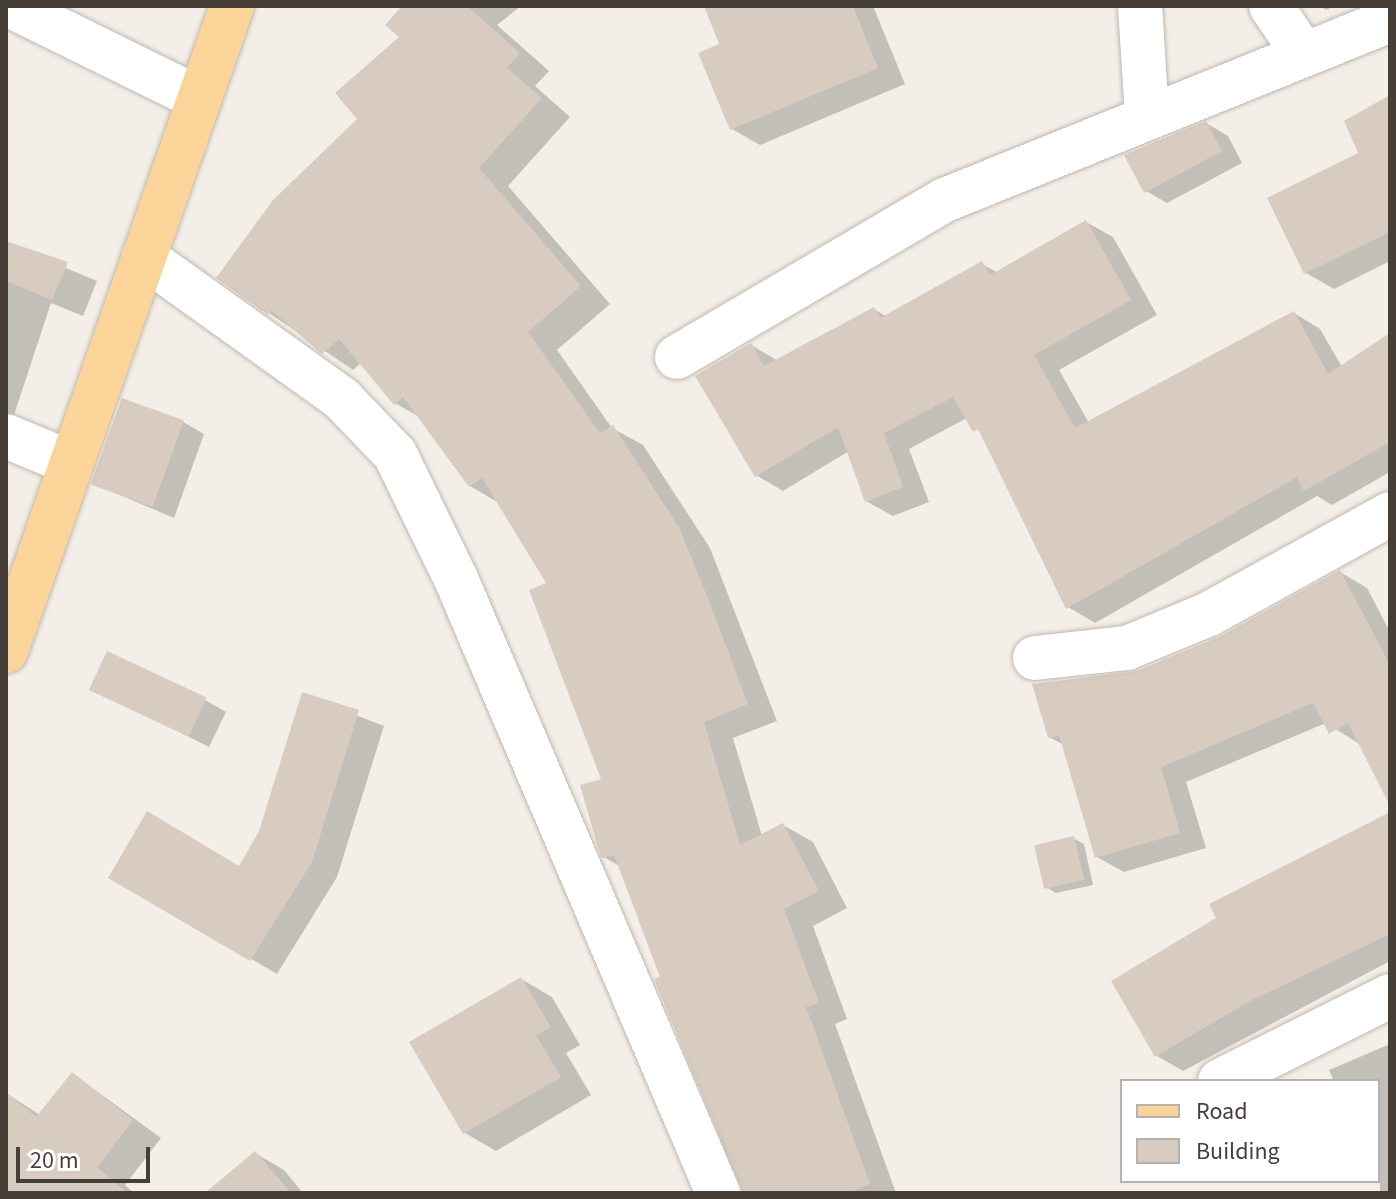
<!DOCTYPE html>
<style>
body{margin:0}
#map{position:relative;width:1396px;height:1199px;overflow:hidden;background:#f3efe8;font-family:"Source Sans 3",sans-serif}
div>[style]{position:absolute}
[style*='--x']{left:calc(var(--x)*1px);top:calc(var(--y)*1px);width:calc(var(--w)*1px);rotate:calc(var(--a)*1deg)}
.shadow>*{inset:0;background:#0003}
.building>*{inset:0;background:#d8ccc1;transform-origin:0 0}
.roads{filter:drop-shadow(0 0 2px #c2b8ae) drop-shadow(0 0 2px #c2b8ae)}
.street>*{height:44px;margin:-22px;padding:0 22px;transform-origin:22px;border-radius:22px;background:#fff}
.primary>*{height:44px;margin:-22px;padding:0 22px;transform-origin:22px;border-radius:22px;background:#fbd49a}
span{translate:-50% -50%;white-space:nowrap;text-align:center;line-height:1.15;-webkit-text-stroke:6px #fff;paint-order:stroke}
.frame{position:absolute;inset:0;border:8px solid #473f37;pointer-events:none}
.legend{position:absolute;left:1120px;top:1079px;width:260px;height:104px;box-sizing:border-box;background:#fff;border:2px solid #b5b2af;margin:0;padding:10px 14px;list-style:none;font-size:24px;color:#473f37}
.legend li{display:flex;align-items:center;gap:16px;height:40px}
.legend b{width:40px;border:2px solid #b5b2af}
.scale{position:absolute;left:16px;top:1147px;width:134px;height:36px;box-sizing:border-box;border:4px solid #473f37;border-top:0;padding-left:10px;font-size:24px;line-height:28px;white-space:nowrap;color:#473f37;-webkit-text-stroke:6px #fff;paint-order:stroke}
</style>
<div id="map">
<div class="shadow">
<i style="clip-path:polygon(405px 6px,521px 6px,497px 25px,549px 71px,535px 86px,570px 117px,508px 186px,610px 304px,557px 350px,612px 428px,643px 445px,710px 548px,777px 721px,733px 738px,762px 836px,783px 825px,813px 842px,847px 908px,813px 926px,847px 1019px,835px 1024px,896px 1193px,744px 1193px,621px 867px,604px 857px,604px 780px,549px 584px,499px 503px,470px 486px,421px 418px,395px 403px,361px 363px,353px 370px,269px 313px,402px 37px)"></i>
<i style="clip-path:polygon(707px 6px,873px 6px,905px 84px,760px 145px,732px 129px,722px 46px)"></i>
<i style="clip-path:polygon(1319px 6px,1335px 6px,1326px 10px)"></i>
<i style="clip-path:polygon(1390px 98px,1390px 261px,1334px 289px,1306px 273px)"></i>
<i style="clip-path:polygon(1206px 123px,1228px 136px,1242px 163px,1167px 203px,1146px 191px)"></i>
<i style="clip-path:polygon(1086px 222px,1113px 237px,1157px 315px,1059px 370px,1089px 423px,1294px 313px,1320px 329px,1342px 367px,1390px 335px,1390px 472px,1332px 505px,1317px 496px,1095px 623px,1068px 607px,984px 436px,967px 418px,909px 449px,929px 502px,893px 516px,866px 501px,849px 451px,783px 491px,756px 475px,751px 345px,778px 361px,874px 309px,887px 317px,982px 264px,998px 273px)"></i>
<i style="clip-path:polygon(6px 243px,97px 281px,83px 316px,51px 303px,13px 418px,6px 415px)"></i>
<i style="clip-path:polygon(183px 422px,204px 434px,174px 518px,94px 484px)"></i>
<i style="clip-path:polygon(1340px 572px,1367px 588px,1390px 632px,1390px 802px,1361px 745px,1326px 723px,1186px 782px,1206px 848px,1124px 872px,1097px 857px,1064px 745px,1049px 737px,1137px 673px,1222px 638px)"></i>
<i style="clip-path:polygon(92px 689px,205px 700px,226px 712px,209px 747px)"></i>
<i style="clip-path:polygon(304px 695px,384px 726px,337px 877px,277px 974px,111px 877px,240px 868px,261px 832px)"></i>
<i style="clip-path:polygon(1390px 814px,1390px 961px,1183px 1071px,1157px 1056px)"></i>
<i style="clip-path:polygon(1073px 838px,1084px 844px,1093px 885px,1056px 893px,1046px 887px)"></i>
<i style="clip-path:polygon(521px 979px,552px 997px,580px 1045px,566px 1053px,591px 1095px,496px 1151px,465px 1133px,412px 1043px)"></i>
<i style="clip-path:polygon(1390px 1044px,1390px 1193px,1380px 1193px,1378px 1081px,1334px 1081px,1329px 1070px)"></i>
<i style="clip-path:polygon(73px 1074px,161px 1138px,125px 1185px,134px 1193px,6px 1193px,6px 1093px,40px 1115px)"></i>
<i style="clip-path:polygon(255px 1153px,284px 1170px,303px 1193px,208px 1193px)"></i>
</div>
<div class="building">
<i style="clip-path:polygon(402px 6px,467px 6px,520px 53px,507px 68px,542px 98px,479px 168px,581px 286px,528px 332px,600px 433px,613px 425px,680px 529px,711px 606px,748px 704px,704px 722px,740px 845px,783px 823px,819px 891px,784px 909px,819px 1003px,806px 1007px,870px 1184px,848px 1193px,743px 1193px,654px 979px,660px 977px,614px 855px,602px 858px,598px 848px,580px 785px,601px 779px,529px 590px,546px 583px,482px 478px,469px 487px,403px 397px,394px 405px,339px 339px,322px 354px,271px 310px,268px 315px,216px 278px,273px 200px,357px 119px,335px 93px,399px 37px,385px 25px)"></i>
<i style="clip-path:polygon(704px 6px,853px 6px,878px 68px,730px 130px,698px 53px,719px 44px)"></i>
<i style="clip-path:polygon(1390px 95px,1390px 232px,1304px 274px,1267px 198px,1358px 153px,1344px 121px)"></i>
<i style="clip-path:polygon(1206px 121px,1222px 151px,1144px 193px,1124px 155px)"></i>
<i style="clip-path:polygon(1086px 220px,1131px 300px,1034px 355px,1075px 428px,1294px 311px,1328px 374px,1390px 333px,1390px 442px,1304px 491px,1297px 477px,1066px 609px,978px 429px,973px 432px,953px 397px,884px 433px,903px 487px,865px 502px,838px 427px,755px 477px,695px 376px,751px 343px,764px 366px,874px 307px,880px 318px,982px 261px,990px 275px)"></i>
<i style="clip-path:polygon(6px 241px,68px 262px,52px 300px,6px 281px)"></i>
<i style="left:122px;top:398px;width:66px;height:92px;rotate:20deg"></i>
<i style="clip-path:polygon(1340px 570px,1390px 665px,1390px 806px,1348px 723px,1329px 734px,1313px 703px,1161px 767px,1180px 833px,1095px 858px,1059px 735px,1048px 738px,1032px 684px,1137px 671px,1221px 636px)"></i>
<i style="left:107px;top:651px;width:110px;height:43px;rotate:25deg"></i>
<i style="clip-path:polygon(302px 692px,359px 710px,312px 862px,250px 961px,108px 878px,147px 811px,239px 866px,259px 831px)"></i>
<i style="clip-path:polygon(1390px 812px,1390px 934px,1248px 1002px,1155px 1057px,1111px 981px,1216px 918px,1209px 904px)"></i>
<i style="left:1074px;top:836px;width:45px;height:41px;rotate:77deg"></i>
<i style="clip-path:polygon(521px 977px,551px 1027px,536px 1035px,561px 1077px,463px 1134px,409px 1042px)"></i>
<i style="clip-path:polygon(72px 1072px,133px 1120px,97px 1167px,127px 1193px,6px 1193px,6px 1092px,36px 1117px)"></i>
<i style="clip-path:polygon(255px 1151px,291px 1193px,205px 1193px)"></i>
</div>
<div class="roads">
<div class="street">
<i style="--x:11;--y:6;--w:206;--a:26.2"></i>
<i style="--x:1140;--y:6;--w:110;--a:86.4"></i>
<i style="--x:1271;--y:6;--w:57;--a:55.8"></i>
<i style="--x:144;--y:257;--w:244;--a:35.6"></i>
<i style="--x:342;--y:399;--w:76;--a:46.1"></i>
<i style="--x:395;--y:454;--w:139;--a:64"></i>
<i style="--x:456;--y:579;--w:668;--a:66.89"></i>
<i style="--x:677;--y:357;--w:311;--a:-30.4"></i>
<i style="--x:945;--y:200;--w:480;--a:-22"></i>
<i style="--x:6;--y:436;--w:70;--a:22.6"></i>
<i style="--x:1035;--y:658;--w:93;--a:-6.2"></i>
<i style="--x:1127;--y:648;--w:89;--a:-22.5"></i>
<i style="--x:1209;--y:614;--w:207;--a:-28.9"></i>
<i style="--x:1220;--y:1081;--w:190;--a:-26.6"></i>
</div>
<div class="primary">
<i style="--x:6;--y:651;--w:683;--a:-70.69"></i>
</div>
</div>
<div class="frame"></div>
<ul class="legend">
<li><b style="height:10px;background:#fbd49a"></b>Road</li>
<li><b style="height:22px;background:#d8ccc1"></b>Building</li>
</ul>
<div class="scale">20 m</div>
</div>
